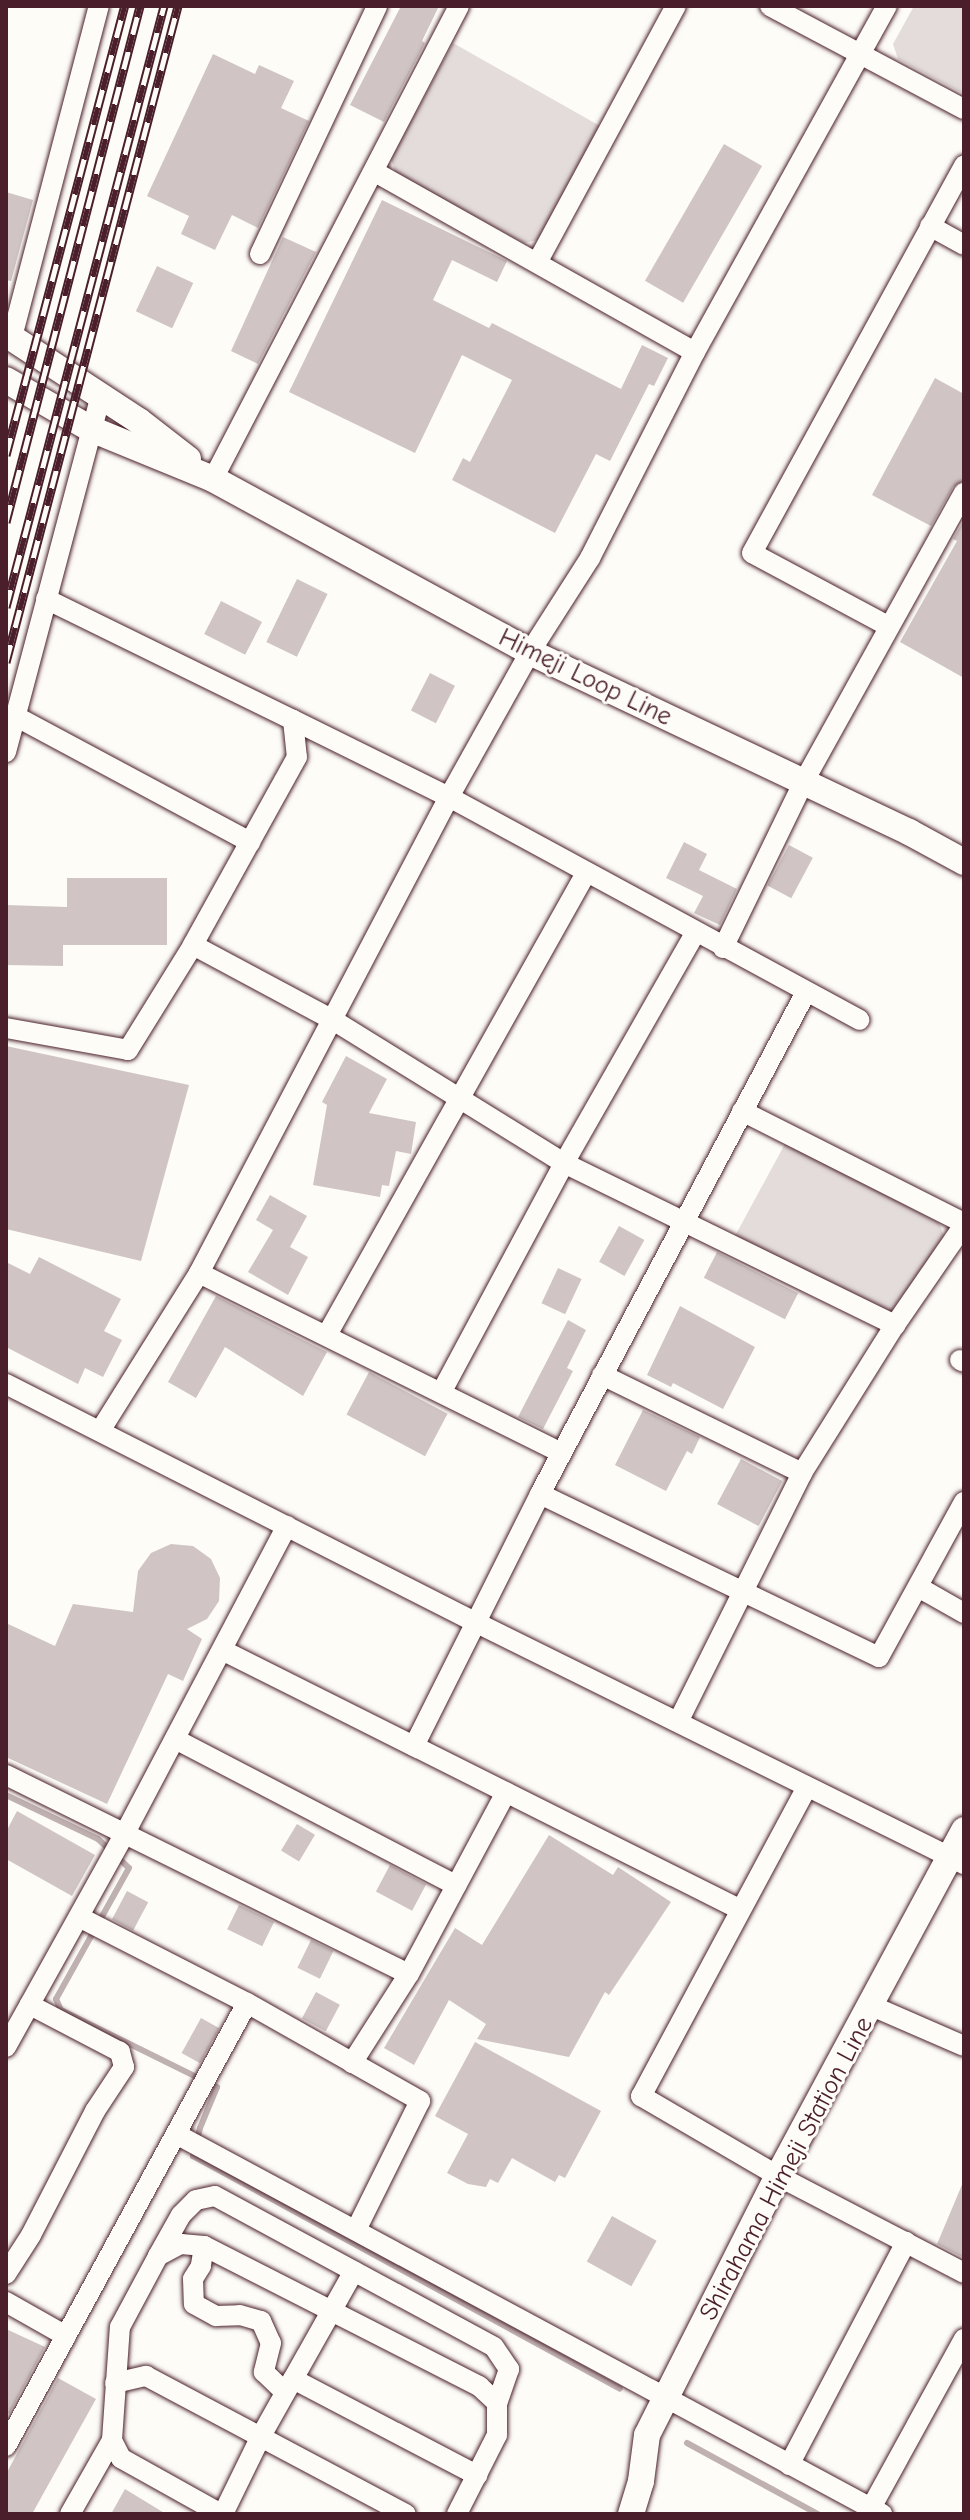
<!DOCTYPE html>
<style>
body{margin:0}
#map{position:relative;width:970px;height:2520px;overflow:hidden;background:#fdfcf7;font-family:"Comic Neue",sans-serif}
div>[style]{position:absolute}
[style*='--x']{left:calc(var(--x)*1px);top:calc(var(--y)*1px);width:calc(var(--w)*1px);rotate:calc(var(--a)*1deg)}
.green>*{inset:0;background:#e3dcda}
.stream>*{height:6px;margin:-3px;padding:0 3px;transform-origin:3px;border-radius:3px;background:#c0b1b1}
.building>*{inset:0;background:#d0c5c4;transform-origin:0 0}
.roads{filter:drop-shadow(0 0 2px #4a1f2b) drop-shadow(0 0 2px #4a1f2b)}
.minor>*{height:20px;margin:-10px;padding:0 10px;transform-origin:10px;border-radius:10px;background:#fdfcf7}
.major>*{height:26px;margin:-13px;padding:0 13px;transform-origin:13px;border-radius:13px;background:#fdfcf7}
.rail>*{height:9px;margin-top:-4.5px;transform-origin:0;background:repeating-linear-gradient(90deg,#fdfcf7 0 18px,#4a1f2b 0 36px);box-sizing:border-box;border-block:2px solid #4a1f2b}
span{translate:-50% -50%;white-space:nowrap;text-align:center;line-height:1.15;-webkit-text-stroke:6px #fdfcf7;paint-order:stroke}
.street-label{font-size:26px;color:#4a1f2b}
.frame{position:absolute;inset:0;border:8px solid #4a1f2b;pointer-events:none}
</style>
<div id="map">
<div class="green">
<i style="clip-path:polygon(914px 6px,964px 6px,964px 94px,898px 59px,893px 44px)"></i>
<i style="clip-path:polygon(453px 43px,600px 126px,538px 240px,524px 243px,396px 174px,391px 159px)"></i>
<i style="clip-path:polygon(786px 1142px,939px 1223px,945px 1238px,896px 1309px,884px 1314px,735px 1236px)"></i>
</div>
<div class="stream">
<i style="--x:6;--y:1795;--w:102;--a:25.6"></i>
<i style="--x:98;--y:1839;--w:42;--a:43.1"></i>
<i style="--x:129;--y:1868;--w:150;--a:119.1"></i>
<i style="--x:56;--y:1999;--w:12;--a:66"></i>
<i style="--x:61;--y:2010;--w:174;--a:26.3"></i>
<i style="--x:217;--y:2087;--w:44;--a:112.5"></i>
<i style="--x:200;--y:2128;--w:29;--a:104"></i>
<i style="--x:193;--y:2156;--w:486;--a:28.6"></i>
<i style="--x:687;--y:2443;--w:149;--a:28.5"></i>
</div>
<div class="building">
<i style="clip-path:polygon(401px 6px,439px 6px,422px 41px,425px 43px,384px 122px,350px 105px)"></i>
<i style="clip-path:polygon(213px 54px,255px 74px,259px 65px,294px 81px,281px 108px,309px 121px,258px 228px,232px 215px,215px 250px,181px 234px,189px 216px,147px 196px)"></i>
<i style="left:724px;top:144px;width:44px;height:158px;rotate:30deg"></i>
<i style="clip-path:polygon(6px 192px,33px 200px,11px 281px,6px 280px)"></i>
<i style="clip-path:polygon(382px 200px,507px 261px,497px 282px,452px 260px,433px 300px,489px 328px,492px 323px,621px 389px,642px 345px,668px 358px,654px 386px,649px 384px,610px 461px,596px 454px,555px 533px,452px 480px,463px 458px,470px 462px,512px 380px,462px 355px,415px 453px,289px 392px)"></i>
<i style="clip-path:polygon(283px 237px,316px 252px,258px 364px,231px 351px)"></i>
<i style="left:157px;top:266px;width:40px;height:50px;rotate:25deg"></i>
<i style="clip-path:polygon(935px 378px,964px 394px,964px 480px,953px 487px,931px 526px,872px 495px)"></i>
<i style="clip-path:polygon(964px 520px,964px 678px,900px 642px,957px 541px,953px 539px)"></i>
<i style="left:297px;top:579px;width:34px;height:70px;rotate:26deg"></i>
<i style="left:221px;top:601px;width:46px;height:37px;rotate:27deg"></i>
<i style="left:430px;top:673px;width:28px;height:42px;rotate:27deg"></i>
<i style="clip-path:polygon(684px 842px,707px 854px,699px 870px,737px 889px,720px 925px,694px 913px,703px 896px,666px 878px)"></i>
<i style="left:789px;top:845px;width:27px;height:46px;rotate:28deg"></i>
<i style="clip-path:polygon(67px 878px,167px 878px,167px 945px,63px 945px,63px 966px,6px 965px,6px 905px,67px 907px)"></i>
<i style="clip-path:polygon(6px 1046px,189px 1085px,141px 1261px,6px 1229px)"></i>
<i style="clip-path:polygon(346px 1056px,387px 1079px,369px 1113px,416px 1122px,411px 1154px,396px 1151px,389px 1186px,382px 1185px,380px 1197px,313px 1185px,327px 1105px,322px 1102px)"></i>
<i style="clip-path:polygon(270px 1195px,307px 1216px,290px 1247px,308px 1257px,288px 1295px,248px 1272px,273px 1230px,256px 1220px)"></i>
<i style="left:619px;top:1226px;width:29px;height:41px;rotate:29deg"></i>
<i style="left:717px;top:1252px;width:91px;height:29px;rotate:27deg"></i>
<i style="clip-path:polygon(39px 1257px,121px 1299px,104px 1331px,122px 1340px,103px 1377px,85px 1368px,78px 1384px,6px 1347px,6px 1262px,30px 1274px)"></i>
<i style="left:558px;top:1268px;width:26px;height:39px;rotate:25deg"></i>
<i style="clip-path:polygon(216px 1296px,327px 1352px,303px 1396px,225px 1347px,196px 1398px,168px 1382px)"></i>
<i style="clip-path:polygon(680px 1306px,755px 1347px,723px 1409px,673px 1383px,671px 1387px,647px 1375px)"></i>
<i style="clip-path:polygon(568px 1320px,586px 1330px,567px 1368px,573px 1371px,543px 1429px,518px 1417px)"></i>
<i style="left:369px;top:1372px;width:89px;height:48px;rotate:28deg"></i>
<i style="clip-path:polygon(643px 1410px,700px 1437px,692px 1454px,687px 1451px,666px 1491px,615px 1465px)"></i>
<i style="left:741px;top:1459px;width:47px;height:51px;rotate:28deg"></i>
<i style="clip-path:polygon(171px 1544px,193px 1546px,211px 1559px,220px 1578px,219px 1601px,207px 1619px,187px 1629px,202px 1639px,183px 1681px,168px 1674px,107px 1804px,6px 1757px,6px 1623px,55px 1646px,73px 1604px,133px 1612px,138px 1571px,151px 1553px)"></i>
<i style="clip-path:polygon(17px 1811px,95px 1855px,72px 1896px,6px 1859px,6px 1832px)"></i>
<i style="left:297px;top:1824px;width:21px;height:31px;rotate:31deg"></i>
<i style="clip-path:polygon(549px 1835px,613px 1875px,618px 1867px,671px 1902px,609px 1995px,605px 1992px,569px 2057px,477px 2039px,486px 2024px,449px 2000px,414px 2065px,384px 2048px,455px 1928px,482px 1945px)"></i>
<i style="left:390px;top:1865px;width:41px;height:30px;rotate:28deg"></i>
<i style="left:127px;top:1891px;width:24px;height:32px;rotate:28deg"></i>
<i style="left:239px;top:1905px;width:39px;height:27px;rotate:26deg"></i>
<i style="left:311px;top:1940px;width:25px;height:31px;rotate:26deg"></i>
<i style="left:316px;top:1992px;width:27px;height:30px;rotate:28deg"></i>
<i style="left:201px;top:2018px;width:21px;height:40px;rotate:29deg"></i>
<i style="clip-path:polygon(475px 2042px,601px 2111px,565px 2178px,559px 2175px,555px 2182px,512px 2158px,498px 2183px,490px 2179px,486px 2187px,468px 2184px,447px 2173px,468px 2134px,435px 2116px)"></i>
<i style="clip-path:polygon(964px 2180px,964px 2258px,937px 2244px)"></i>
<i style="left:612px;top:2216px;width:51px;height:52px;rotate:29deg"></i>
<i style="clip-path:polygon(6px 2329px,45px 2347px,9px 2414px,6px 2412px)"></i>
<i style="clip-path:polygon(58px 2378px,96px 2399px,32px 2514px,6px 2514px,6px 2474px)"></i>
<i style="clip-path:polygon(125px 2489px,166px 2514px,111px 2514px)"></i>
</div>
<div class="roads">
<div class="minor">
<i style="--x:770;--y:6;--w:220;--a:28"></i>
<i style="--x:375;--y:172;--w:367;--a:29.4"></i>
<i style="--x:930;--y:226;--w:39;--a:29"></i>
<i style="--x:260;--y:254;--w:274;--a:-64.7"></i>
<i style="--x:538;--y:261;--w:290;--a:-61.6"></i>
<i style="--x:12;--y:337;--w:342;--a:-75.3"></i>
<i style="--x:213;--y:479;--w:533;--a:-62.52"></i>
<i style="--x:46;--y:599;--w:275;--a:26.1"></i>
<i style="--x:293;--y:720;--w:37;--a:84"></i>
<i style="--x:297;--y:757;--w:215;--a:119"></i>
<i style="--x:888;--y:626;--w:154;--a:-151.8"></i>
<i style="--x:752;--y:553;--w:442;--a:-61.3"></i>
<i style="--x:15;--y:716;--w:267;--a:28.2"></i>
<i style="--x:293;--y:720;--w:174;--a:26.3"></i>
<i style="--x:449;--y:797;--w:467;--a:28.5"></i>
<i style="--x:6;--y:752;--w:369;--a:-75.1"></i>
<i style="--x:723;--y:948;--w:183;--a:-64.1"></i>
<i style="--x:803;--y:783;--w:332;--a:-61"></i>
<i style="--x:6;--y:1028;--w:124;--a:10.2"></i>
<i style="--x:128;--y:1050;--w:123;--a:-58.2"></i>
<i style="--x:193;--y:945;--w:159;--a:28.2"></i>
<i style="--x:333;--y:1020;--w:272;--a:31.8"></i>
<i style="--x:564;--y:1163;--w:369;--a:26.1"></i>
<i style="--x:742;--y:1111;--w:249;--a:26.8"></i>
<i style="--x:199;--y:1273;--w:404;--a:26.4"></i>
<i style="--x:328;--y:1333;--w:527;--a:-60.71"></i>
<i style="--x:960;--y:1360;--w:4;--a:27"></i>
<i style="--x:602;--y:1375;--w:223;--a:26.1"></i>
<i style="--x:6;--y:1384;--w:526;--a:26.91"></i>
<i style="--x:475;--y:1622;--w:546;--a:26.33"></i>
<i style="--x:442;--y:1391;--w:259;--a:-61.8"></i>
<i style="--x:564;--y:1163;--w:265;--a:-60.3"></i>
<i style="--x:100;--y:1431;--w:186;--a:-57.9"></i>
<i style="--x:199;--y:1273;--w:538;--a:-62.29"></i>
<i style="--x:449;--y:797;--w:166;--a:-60.8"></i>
<i style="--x:530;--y:652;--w:112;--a:-57.4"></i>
<i style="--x:590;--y:558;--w:231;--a:-63"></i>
<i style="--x:695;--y:352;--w:396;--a:-61"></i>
<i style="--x:540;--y:1494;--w:376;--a:25.7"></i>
<i style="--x:879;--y:1657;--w:177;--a:-61.3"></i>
<i style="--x:918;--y:1587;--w:53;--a:29.5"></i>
<i style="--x:222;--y:1650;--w:580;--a:26.61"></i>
<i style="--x:678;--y:1722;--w:278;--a:-63.5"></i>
<i style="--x:802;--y:1473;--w:175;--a:-57.9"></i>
<i style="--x:895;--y:1325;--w:121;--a:-55.4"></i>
<i style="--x:175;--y:1739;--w:317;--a:27.5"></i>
<i style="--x:414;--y:1746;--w:282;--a:-63.4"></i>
<i style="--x:540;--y:1494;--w:568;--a:-62.08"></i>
<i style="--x:6;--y:1775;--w:449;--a:26.3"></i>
<i style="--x:807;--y:1787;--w:351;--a:118.2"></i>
<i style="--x:641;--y:2096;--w:159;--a:30.3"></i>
<i style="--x:778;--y:2176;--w:210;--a:27.5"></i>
<i style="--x:79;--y:1917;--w:189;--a:27.1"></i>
<i style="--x:247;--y:2003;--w:199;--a:29.5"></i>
<i style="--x:420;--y:2101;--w:144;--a:116.4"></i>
<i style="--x:872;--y:2006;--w:100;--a:23.5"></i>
<i style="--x:6;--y:2047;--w:247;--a:-60.9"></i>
<i style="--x:126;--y:1831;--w:345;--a:-62.2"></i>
<i style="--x:352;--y:2063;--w:106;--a:-57.4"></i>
<i style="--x:409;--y:1974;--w:206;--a:-61.9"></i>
<i style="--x:176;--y:2134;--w:802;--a:28.29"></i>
<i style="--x:204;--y:2246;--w:20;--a:99"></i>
<i style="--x:201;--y:2266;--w:15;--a:122"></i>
<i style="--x:193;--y:2279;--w:25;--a:88"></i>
<i style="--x:194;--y:2304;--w:25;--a:29"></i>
<i style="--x:216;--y:2316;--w:24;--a:-2"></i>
<i style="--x:240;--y:2315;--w:22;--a:16"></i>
<i style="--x:261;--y:2321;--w:24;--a:66"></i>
<i style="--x:271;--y:2343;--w:30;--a:104"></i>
<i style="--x:264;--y:2372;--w:29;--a:44"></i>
<i style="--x:158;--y:2256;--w:47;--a:-60.7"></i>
<i style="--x:181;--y:2215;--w:21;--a:-45"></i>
<i style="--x:196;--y:2200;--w:19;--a:-12"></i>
<i style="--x:215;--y:2196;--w:317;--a:28.4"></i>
<i style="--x:494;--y:2347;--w:27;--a:56"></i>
<i style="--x:509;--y:2369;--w:36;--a:109"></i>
<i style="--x:6;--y:2274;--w:46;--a:-57.3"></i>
<i style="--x:31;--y:2235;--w:140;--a:-62.7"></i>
<i style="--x:95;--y:2111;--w:53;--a:-56.6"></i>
<i style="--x:124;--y:2067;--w:16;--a:-105"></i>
<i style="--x:120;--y:2052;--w:102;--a:-152.4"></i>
<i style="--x:6;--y:2302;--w:69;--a:29.5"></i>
<i style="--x:293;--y:2379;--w:208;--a:27.6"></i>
<i style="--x:115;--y:2383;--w:32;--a:-13"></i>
<i style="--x:146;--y:2376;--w:294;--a:28"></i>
<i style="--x:6;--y:2446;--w:504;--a:-61.45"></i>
<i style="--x:789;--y:2465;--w:252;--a:-62.3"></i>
<i style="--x:871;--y:2508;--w:193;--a:-61.2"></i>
<i style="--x:70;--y:2514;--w:85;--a:-60.4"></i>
<i style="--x:221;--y:2514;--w:115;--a:-150.8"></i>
<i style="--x:121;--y:2458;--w:20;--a:-117"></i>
<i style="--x:112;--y:2440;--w:113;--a:-86"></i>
<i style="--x:120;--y:2327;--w:81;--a:-61.8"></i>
<i style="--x:158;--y:2256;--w:26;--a:-28"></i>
<i style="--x:181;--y:2244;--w:23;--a:5"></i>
<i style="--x:204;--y:2246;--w:309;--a:27"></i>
<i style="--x:479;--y:2386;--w:25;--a:43"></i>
<i style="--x:497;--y:2403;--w:32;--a:90"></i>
<i style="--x:497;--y:2435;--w:89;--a:116.9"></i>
<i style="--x:223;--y:2514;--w:87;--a:-64"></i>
<i style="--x:261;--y:2436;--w:189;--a:-60.6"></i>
</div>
<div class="major">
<i style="--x:6;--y:334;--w:159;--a:33.2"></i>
<i style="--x:139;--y:421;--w:62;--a:37.8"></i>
<i style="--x:6;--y:380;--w:98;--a:30"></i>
<i style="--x:91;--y:429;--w:132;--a:22.3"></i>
<i style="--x:213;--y:479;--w:361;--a:28.6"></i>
<i style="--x:530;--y:652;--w:420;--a:25.4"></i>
<i style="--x:909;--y:832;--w:63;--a:28.6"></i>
<i style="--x:631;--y:2514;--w:34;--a:-73"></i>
<i style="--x:641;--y:2481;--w:46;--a:-82.6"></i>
<i style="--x:647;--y:2435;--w:290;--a:-63.2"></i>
<i style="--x:778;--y:2176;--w:393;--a:-61.7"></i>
</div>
</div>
<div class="rail">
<i style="--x:6;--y:455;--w:465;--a:-75.2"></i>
<i style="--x:6;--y:522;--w:533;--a:-75.44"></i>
<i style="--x:6;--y:607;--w:621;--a:-75.27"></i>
<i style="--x:6;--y:662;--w:678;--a:-75.31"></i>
</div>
<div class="street-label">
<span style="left:585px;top:678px;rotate:26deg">Himeji Loop Line</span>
<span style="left:787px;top:2169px;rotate:-62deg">Shirahama Himeji Station Line</span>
</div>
<div class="frame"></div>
</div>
